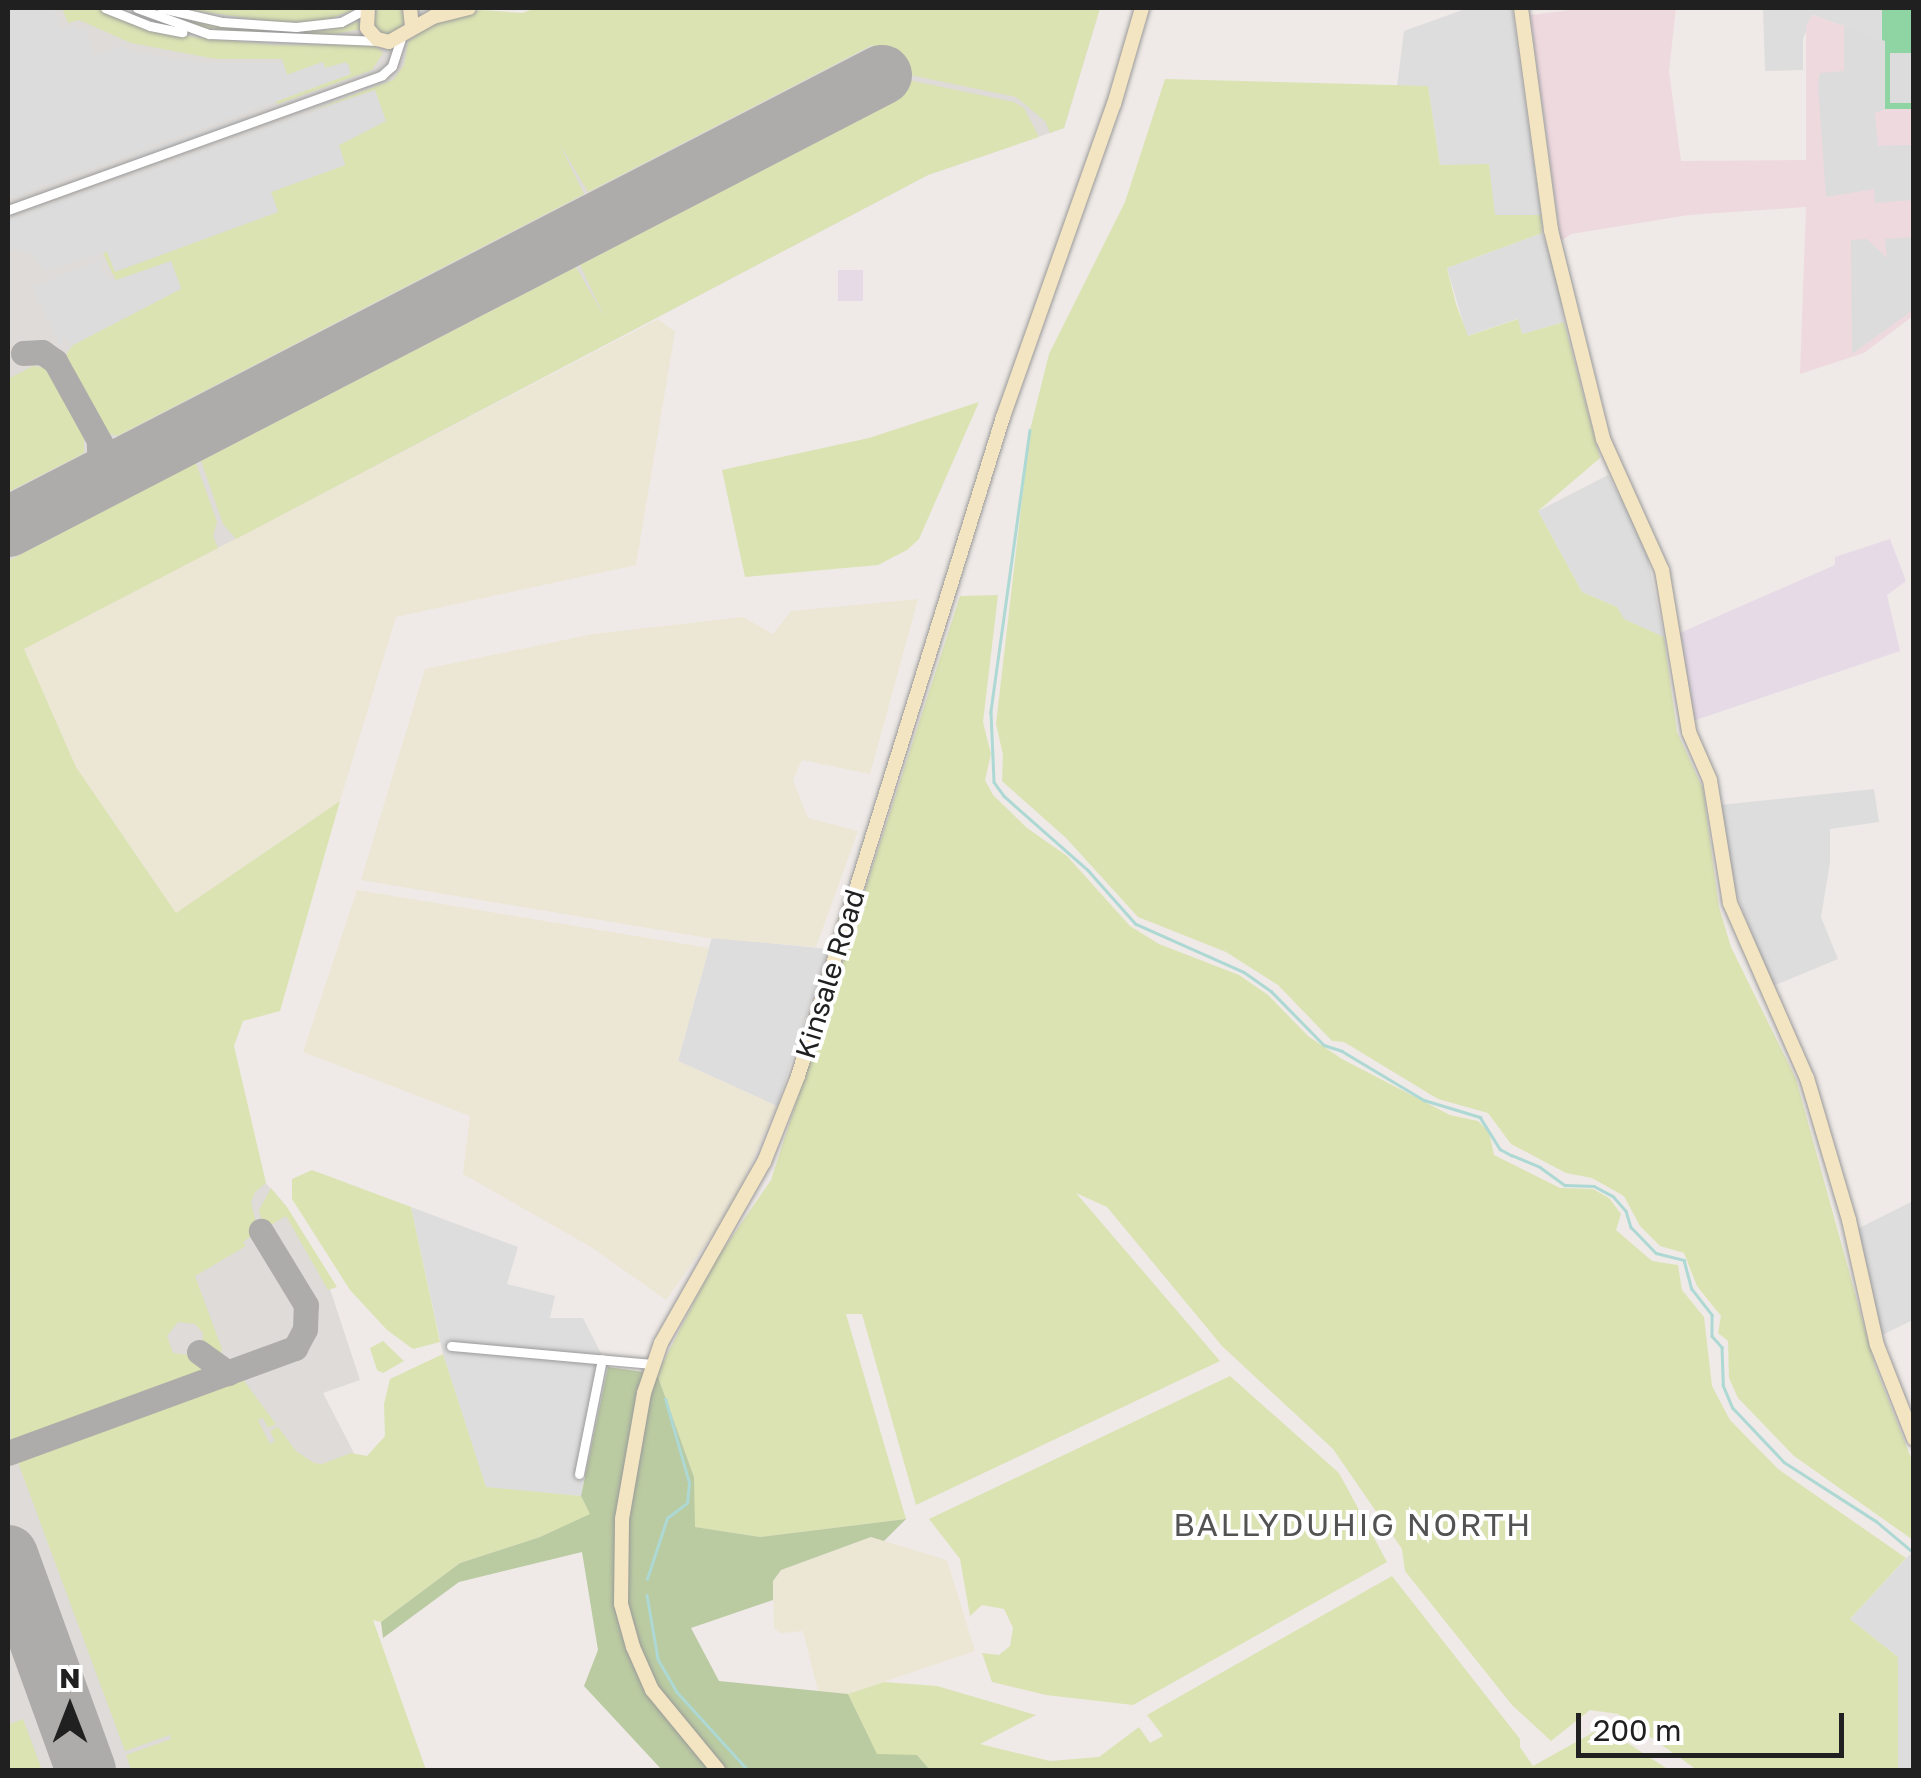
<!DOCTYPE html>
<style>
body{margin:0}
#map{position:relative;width:1921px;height:1778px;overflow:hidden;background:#efeae7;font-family:"Golos Text",sans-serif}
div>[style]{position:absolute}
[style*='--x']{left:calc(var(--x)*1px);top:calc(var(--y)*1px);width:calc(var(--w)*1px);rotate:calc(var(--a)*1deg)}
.residential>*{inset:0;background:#dedddd}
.commercial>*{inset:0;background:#eed9df}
.industrial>*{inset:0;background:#e6dae7;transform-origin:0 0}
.airport>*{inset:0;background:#dedbd8}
.farmland>*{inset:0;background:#ece6d5}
.grass>*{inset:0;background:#dbe3b3}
.round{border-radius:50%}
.forest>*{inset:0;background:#bacaa1}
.pitch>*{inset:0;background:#8ed5a3;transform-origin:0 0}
.parking>*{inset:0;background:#dcdcdc;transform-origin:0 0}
.stream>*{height:2.5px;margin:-1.25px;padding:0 1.25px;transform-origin:1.25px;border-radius:1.25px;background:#add8d3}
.taxiway>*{height:25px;margin:-12.5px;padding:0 12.5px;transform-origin:12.5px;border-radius:12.5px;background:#aeacaa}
.runway>*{height:60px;margin:-30px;padding:0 30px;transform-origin:30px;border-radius:30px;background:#aeacaa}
.roads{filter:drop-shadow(0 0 2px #9a9a9a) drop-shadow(0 0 2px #9a9a9a)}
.street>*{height:9px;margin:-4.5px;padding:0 4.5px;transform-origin:4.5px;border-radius:4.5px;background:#fff}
.secondary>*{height:14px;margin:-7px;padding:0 7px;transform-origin:7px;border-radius:7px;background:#f3e5c2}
span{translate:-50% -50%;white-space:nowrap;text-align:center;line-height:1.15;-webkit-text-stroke:8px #fff;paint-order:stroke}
.street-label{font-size:28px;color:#202020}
.quarter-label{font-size:32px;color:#535353;letter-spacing:2.5px}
.frame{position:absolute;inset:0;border:10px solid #202020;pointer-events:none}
.north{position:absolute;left:20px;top:1658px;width:100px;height:100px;-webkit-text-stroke:8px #fff;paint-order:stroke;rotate:0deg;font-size:28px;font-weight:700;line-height:40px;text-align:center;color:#202020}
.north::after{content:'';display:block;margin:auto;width:35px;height:45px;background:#202020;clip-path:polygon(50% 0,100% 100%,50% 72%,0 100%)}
.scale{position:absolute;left:1576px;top:1713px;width:268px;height:45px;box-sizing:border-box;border:5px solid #202020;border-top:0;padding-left:12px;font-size:30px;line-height:35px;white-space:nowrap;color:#202020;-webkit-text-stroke:8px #fff;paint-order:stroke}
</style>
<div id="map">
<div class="residential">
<i style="clip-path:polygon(1468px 8px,1512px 8px,1541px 215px,1495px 215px,1440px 165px,1428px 86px,1397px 86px,1404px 31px)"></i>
<i style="clip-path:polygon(1763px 8px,1882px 8px,1885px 41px,1813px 15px,1803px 39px,1803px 70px,1765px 71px)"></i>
<i style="clip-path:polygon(1542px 233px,1556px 273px,1564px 322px,1522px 334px,1517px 319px,1467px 336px,1447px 268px)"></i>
<i style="clip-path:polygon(1608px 475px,1645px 544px,1664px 637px,1623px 619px,1617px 607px,1582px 592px,1538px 511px)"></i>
<i style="clip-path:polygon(1874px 789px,1879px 822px,1830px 829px,1830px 863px,1821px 917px,1838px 959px,1773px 986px,1733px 885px,1720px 805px)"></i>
<i style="clip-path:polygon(712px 937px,828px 949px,777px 1106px,678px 1061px)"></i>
<i style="clip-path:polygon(1913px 1201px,1913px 1320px,1878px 1337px,1857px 1229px)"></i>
<i style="clip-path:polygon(411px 1207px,518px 1247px,507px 1284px,555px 1296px,550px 1318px,583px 1318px,608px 1367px,581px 1496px,486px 1488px,443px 1354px)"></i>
<i style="clip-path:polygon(1913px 1551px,1913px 1770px,1898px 1770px,1898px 1657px,1850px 1619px)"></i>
</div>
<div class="commercial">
<i style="clip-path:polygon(1586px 8px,1676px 8px,1669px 71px,1681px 161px,1806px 160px,1806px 25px,1813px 15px,1885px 41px,1885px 109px,1913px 108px,1913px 316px,1864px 353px,1800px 374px,1806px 207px,1689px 215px,1571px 234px,1561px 241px,1530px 15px)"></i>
</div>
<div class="industrial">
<i style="left:838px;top:270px;width:25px;height:31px"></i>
<i style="clip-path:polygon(1890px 539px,1906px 581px,1887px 595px,1900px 651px,1687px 723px,1673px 636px,1835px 565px,1835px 557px)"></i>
</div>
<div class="airport">
<i style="clip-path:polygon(8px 8px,473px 8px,497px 74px,1100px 8px,1064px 128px,928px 175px,8px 659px)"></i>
<i style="clip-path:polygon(8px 905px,282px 1201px,330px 1289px,360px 1380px,323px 1393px,356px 1457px,315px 1473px,426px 1770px,8px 1770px)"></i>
</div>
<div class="farmland">
<i style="clip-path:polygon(658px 319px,675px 332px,636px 565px,396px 617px,340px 801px,176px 913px,76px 767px,23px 649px)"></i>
<i style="clip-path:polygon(918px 599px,870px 774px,802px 760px,793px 780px,808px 818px,858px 831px,816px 947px,708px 938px,361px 880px,425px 669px,593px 634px,743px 617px,773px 634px,791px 611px)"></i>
<i style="clip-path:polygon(357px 890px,709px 948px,678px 1061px,777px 1106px,731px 1209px,666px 1300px,591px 1247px,463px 1174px,470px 1116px,303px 1052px)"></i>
<i style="clip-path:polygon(871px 1537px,947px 1560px,975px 1651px,848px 1694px,818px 1691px,803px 1631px,781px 1633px,774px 1629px,773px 1581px,781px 1570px)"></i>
</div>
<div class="grass">
<i class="round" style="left:374px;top:5px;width:30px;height:30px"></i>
<i style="clip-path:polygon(62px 8px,97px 8px,162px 32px,195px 37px,274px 45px,373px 44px,383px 53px,372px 70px,278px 104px,275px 102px,350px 74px,349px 64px,325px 68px,322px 62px,287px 75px,282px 59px,216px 59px,131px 43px,79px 20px,68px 23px)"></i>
<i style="clip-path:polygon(177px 8px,359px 8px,326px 20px,283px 23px)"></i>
<i style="clip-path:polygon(536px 8px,1100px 8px,1064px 128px,1050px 133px,1045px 121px,1016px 97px,886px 70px,872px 45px,588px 192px,559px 143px,584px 194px,117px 436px,101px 430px,66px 362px,67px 353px,73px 345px,181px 288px,171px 261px,116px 281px,103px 253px,107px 252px,115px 272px,278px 212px,271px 192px,345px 165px,339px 145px,386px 121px,375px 90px,305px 113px,393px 80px,404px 65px,408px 42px,431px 24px,481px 10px,522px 13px)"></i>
<i style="clip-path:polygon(170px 16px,274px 32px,327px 30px,358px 22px,362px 29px,328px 35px,264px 36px,203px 28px)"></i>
<i style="clip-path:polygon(889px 76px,1014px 102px,1024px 108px,1039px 137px,928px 175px,236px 539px,223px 524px,201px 461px,576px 267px,605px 318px,580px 265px,900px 99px)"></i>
<i style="clip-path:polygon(1165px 79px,1428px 86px,1440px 165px,1489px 164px,1495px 215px,1541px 215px,1542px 233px,1447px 268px,1456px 304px,1468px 336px,1518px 319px,1522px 334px,1564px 322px,1600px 458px,1538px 511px,1582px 592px,1617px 607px,1624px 619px,1664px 637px,1677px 732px,1703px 789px,1719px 907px,1731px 947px,1796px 1079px,1875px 1366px,1913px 1463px,1913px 1540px,1794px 1456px,1738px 1398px,1729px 1378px,1728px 1341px,1718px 1333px,1721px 1316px,1697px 1286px,1684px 1253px,1660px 1246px,1640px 1226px,1624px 1196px,1592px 1178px,1566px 1173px,1511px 1144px,1488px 1113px,1438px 1099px,1344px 1042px,1332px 1041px,1278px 985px,1226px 952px,1138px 917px,1066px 838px,1002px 781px,1003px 755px,996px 724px,1030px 430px,1049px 354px,1125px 202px)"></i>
<i style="clip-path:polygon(33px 366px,51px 369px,84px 435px,84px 453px,8px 492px,8px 379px)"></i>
<i style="clip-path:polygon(979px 402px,919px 539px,907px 550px,878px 565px,745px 577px,722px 470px,869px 438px)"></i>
<i style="clip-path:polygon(196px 463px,217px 522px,213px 536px,218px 548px,24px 649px,76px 767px,176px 913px,340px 801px,280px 1011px,243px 1021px,234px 1046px,266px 1183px,255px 1192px,251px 1202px,258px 1232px,243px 1242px,246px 1246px,195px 1276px,222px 1349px,220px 1362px,202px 1348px,203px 1333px,195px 1324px,178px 1322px,167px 1336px,173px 1353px,200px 1356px,215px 1368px,211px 1372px,11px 1443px,8px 561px)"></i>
<i style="clip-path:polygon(998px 595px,983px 722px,991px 754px,985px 780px,993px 795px,1027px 828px,1067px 856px,1130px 926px,1159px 944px,1239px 975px,1268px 995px,1308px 1036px,1342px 1059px,1450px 1115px,1478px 1121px,1489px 1132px,1494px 1155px,1560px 1188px,1593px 1189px,1609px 1198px,1621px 1214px,1616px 1230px,1652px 1261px,1678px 1265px,1682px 1290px,1704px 1317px,1712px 1386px,1730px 1420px,1778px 1469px,1906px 1558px,1850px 1619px,1898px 1657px,1898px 1770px,1697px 1770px,1618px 1714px,1590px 1710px,1551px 1741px,1512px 1705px,1405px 1571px,1402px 1549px,1333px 1449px,1222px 1346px,1107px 1207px,1076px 1193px,1220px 1361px,916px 1505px,862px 1314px,846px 1314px,906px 1519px,760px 1537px,694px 1527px,694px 1477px,657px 1374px,716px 1260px,771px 1180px,960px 596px)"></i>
<i style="clip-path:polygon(312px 1170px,411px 1207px,440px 1342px,413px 1349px,387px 1330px,350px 1290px,292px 1199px,292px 1179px)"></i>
<i style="clip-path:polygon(271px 1188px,287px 1207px,337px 1287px,328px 1290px,286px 1216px,264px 1229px,259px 1210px)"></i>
<i style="clip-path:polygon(383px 1341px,404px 1361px,383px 1373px,377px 1370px,370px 1348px)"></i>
<i style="clip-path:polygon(443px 1354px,486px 1487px,581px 1496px,591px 1514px,540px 1537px,460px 1563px,381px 1622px,373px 1620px,426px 1770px,131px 1770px,126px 1755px,171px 1739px,170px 1735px,125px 1751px,16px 1457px,241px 1377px,276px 1424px,268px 1428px,263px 1418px,258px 1420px,270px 1444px,275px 1441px,270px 1431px,278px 1427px,296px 1451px,314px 1463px,322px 1464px,351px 1453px,367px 1456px,385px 1436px,384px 1404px,390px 1379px)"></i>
<i style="clip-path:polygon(1230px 1376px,1339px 1473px,1387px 1562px,1133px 1705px,1046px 1695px,992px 1682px,982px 1653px,999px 1655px,1010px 1646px,1013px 1628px,1004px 1609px,982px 1605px,970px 1616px,960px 1559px,929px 1519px)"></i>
<i style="clip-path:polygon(1392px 1576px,1520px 1739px,1520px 1747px,1533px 1766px,1603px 1727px,1669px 1770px,930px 1770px,917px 1755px,877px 1755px,848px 1694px,884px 1682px,937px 1686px,1036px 1715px,980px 1744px,1050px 1761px,1099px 1757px,1139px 1727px,1150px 1743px,1163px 1736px,1147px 1715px)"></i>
<i style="clip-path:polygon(23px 1719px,42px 1770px,8px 1770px,8px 1725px)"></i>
</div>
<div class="forest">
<i style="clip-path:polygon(608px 1367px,657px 1374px,694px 1477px,695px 1527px,760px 1537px,906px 1519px,884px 1541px,871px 1537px,781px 1570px,773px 1581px,773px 1600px,691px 1628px,719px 1681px,848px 1694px,877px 1754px,917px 1755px,930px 1770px,662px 1770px,584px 1686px,598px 1650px,582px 1552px,459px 1582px,383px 1638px,381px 1622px,460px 1563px,540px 1537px,590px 1514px,581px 1496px)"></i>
</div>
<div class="pitch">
<i style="left:1882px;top:8px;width:31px;height:101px"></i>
</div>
<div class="parking">
<i style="clip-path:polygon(8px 8px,53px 8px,61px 30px,76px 24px,79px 31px,85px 29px,95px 56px,123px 45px,126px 51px,209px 63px,283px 63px,287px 75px,323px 62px,325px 68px,346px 62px,351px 74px,8px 199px)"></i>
<i style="clip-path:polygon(1844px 26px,1885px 41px,1885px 109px,1875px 113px,1878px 146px,1913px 145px,1913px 200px,1875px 203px,1874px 189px,1826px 197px,1818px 84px,1820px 73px,1844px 71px)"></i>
<i style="left:1913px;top:53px;width:50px;height:23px;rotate:90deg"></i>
<i style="clip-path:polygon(375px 90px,385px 121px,339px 145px,345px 165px,271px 192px,278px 212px,115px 271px,107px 251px,44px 272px,32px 253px,8px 249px,8px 220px)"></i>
<i style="clip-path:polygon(240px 118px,254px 122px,131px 166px,135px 155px)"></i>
<i style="clip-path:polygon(1913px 237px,1913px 310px,1852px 354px,1851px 240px,1867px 239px,1887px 258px,1885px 239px)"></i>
<i style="clip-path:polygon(99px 260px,107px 279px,116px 280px,171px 261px,181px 289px,73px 345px,62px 335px,63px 350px,32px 287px)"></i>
</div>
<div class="stream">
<i style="--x:1030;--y:430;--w:285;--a:97.9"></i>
<i style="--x:991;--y:712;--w:70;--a:87.5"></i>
<i style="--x:994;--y:782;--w:17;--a:54"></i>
<i style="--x:1004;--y:796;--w:112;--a:41.4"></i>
<i style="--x:1088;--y:870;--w:72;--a:48.4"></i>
<i style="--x:1136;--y:924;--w:118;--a:24"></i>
<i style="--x:1244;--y:972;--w:33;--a:35"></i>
<i style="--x:1271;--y:991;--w:76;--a:45.5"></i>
<i style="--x:1324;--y:1045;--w:19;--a:18"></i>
<i style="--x:1342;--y:1051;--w:96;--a:30.9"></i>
<i style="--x:1424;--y:1100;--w:59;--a:16.9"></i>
<i style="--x:1480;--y:1117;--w:38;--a:58"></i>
<i style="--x:1500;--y:1149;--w:13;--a:29"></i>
<i style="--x:1511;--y:1155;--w:31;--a:22"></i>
<i style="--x:1540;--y:1167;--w:31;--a:36"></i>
<i style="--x:1565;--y:1185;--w:29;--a:2"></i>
<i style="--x:1594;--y:1186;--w:21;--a:28"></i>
<i style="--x:1613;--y:1196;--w:20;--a:49"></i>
<i style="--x:1626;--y:1211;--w:17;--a:73"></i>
<i style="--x:1631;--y:1227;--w:36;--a:46"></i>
<i style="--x:1656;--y:1253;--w:29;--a:14"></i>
<i style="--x:1684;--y:1260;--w:30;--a:75"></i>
<i style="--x:1692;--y:1289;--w:33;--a:52"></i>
<i style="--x:1712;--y:1315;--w:21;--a:90"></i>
<i style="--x:1712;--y:1336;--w:15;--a:48"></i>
<i style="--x:1722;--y:1347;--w:38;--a:88"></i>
<i style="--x:1723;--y:1385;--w:25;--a:67"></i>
<i style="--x:1733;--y:1408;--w:74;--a:46.6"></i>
<i style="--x:1784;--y:1462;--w:109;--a:32.7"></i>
<i style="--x:1876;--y:1521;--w:50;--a:40.1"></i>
<i style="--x:647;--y:1579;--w:64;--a:-71.8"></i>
<i style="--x:667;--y:1518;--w:25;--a:-37"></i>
<i style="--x:687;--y:1503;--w:20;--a:-84"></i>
<i style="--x:689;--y:1483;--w:87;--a:-105.9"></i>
<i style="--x:647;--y:1595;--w:65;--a:80.2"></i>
<i style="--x:658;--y:1659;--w:38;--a:60"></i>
<i style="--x:677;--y:1692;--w:105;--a:47.7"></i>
</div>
<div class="taxiway">
<i style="--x:23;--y:353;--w:19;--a:-3"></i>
<i style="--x:42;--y:352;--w:16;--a:35"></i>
<i style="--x:55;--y:361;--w:105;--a:61"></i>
<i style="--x:106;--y:453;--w:18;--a:22"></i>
<i style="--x:123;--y:460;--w:21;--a:-8"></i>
<i style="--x:86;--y:487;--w:24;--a:-55"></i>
<i style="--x:100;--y:467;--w:22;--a:-93"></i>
<i style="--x:199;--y:1352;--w:36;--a:36"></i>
<i style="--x:8;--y:1453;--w:306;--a:-20.1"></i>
<i style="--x:295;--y:1348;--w:21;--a:-62"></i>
<i style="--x:305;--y:1329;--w:24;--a:-88"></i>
<i style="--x:306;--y:1305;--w:87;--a:-121.3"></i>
</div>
<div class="runway">
<i style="--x:8;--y:527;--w:984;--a:-27.35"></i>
<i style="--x:8;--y:1555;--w:229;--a:70.1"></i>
</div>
<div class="roads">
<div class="street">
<i style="--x:105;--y:8;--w:48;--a:21.8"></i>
<i style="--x:150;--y:26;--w:33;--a:11"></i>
<i style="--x:137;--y:8;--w:77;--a:19.9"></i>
<i style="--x:209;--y:34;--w:170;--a:2.4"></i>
<i style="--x:161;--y:8;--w:63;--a:12.9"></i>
<i style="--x:222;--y:22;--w:74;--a:3.9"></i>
<i style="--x:296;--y:27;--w:45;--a:-6.3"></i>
<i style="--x:341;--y:22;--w:30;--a:-28"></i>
<i style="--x:8;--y:210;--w:398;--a:-19.8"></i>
<i style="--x:382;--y:75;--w:13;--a:-42"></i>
<i style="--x:392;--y:66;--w:28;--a:-72"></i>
<i style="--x:451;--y:1346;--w:203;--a:5.1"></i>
<i style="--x:579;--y:1474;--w:117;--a:-78.7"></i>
</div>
<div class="secondary">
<i style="--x:368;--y:8;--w:20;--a:93"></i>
<i style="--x:367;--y:28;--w:15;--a:48"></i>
<i style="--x:377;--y:39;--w:12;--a:14"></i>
<i style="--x:389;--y:42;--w:51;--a:-29.6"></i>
<i style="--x:433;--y:17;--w:37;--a:-14"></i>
<i style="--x:410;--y:8;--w:19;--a:84"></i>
<i style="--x:1521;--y:8;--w:224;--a:82.3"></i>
<i style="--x:1551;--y:230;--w:215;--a:76"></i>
<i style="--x:1603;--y:439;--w:144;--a:65.8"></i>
<i style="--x:1662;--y:570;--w:164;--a:80.5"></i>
<i style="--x:1689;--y:732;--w:52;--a:66.4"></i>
<i style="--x:1710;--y:780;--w:125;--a:80.8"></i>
<i style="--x:1730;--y:903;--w:191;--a:66.3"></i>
<i style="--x:1807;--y:1078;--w:148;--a:73.5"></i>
<i style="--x:1849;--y:1220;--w:128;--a:77.4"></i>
<i style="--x:1877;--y:1345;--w:101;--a:68.5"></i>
<i style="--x:718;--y:1770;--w:104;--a:-129.5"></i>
<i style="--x:652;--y:1690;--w:47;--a:-113.8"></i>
<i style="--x:633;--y:1647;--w:45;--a:-105.6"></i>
<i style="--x:621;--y:1604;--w:85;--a:-89.3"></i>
<i style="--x:622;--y:1519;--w:128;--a:-80.1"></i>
<i style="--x:644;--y:1393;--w:53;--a:-71.2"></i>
<i style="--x:661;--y:1343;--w:208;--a:-60.4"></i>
<i style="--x:764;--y:1162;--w:92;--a:-68.4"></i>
<i style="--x:798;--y:1076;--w:690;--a:-72.72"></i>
<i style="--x:1003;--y:417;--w:332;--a:-70.5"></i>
<i style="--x:1114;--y:104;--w:100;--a:-73.7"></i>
</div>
</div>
<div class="street-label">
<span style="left:830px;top:974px;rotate:-73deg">Kinsale Road</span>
</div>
<div class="quarter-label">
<span style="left:1353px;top:1524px">BALLYDUHIG NORTH</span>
</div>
<div class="frame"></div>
<div class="north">N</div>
<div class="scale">200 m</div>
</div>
